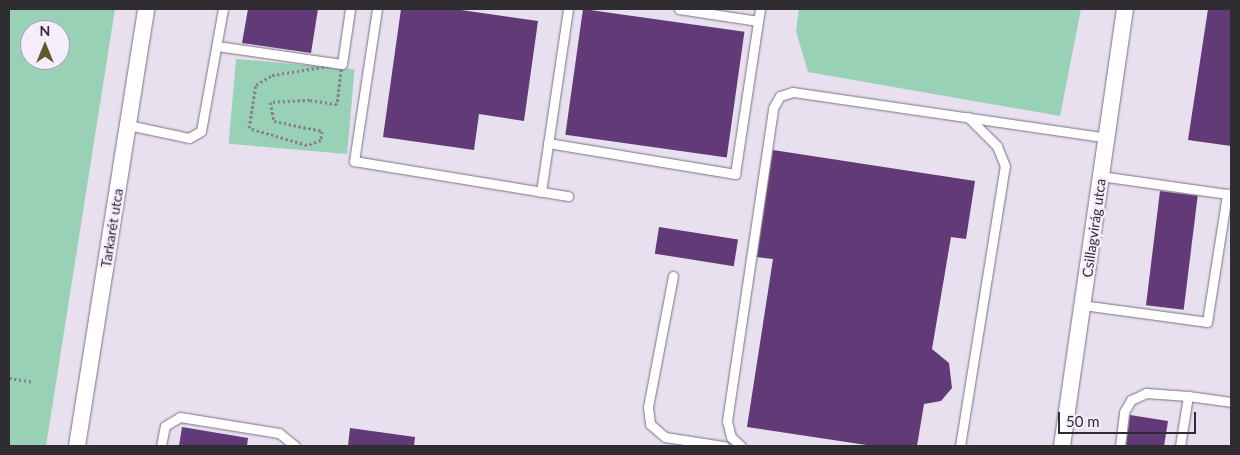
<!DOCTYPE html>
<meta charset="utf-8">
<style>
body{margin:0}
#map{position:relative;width:1240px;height:455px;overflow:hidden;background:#e8dfef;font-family:Lato,sans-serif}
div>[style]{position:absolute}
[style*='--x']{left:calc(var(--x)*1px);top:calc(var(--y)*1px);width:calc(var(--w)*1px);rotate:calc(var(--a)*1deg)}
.green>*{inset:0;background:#99d1b6;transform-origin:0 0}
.building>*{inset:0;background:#623a77;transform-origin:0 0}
.path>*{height:3px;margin-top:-1.5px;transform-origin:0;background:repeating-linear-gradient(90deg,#87818c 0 2.5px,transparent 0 5px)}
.roads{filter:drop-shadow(0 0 1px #7a7280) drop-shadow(0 0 1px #7a7280)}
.lane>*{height:9px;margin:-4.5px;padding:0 4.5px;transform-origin:4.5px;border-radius:4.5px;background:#fff}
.street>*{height:16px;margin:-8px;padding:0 8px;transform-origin:8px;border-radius:8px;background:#fff}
span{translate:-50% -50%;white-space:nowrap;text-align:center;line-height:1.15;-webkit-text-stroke:5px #f5ecfc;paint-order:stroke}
.street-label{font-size:14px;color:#2f2c32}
.frame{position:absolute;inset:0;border:10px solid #2f2c32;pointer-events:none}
.north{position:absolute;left:20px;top:20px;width:50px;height:50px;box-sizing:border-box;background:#f5ecfc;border:1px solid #a69fab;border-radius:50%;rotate:0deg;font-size:14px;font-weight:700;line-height:20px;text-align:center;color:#2f2c32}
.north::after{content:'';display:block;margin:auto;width:18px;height:22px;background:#605b27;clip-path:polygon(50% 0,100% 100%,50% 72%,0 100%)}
.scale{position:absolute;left:1058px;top:412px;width:138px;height:22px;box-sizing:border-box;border:2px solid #2f2c32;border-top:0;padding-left:6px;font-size:15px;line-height:18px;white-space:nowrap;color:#2f2c32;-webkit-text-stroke:4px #f5ecfc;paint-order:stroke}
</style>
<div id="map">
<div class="green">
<i style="clip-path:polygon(evenodd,9px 9px,115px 9px,46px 446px,9px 446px,9px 9px,30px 30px,60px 30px,60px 60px,30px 60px,30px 30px)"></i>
<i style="clip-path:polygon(799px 9px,1081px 9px,1060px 116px,808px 72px,796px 31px)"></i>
<i style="left:236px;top:59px;width:119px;height:85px;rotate:5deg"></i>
</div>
<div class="building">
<i style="clip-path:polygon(248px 9px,318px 9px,311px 53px,242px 43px)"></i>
<i style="clip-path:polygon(401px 9px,454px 9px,538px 21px,524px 121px,479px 114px,474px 150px,383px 137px)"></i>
<i style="left:583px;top:9px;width:163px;height:127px;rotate:8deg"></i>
<i style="clip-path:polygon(1208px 9px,1231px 9px,1231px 146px,1188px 140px)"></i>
<i style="clip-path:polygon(773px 150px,975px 181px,966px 239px,951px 237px,932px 349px,949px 363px,952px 388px,941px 401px,924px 404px,917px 446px,873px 446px,747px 427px,773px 259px,757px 257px)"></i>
<i style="left:1160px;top:191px;width:38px;height:115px;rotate:7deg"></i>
<i style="left:659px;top:227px;width:80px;height:27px;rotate:9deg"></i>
<i style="clip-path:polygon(1130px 415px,1168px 421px,1164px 446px,1126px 446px)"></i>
<i style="clip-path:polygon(182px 427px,248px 438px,247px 446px,179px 446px)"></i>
<i style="clip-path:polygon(350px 428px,415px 437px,414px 446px,348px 446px)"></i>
</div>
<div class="path">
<i style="--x:342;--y:64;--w:40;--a:97.1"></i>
<i style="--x:337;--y:104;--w:27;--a:-172"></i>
<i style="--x:310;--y:100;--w:40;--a:177.1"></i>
<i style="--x:270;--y:102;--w:19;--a:78"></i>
<i style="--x:274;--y:121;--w:49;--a:11.8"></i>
<i style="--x:322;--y:131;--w:9;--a:96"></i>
<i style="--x:321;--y:140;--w:15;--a:160"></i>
<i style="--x:307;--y:145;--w:60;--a:-163.7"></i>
<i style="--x:249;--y:128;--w:44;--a:-80.8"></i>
<i style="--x:256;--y:85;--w:19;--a:-32"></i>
<i style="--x:272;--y:75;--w:71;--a:-8.9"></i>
<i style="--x:9;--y:378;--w:24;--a:9"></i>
</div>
<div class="roads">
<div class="lane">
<i style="--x:377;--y:9;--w:154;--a:98.6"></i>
<i style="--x:354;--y:161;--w:217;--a:9.3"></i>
<i style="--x:679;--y:9;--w:80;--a:8.6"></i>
<i style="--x:217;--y:46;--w:126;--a:8.2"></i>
<i style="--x:342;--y:64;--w:56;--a:-81.7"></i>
<i style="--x:128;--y:125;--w:62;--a:12"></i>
<i style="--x:189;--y:138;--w:14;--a:-30"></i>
<i style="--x:201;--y:131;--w:124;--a:-79.8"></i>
<i style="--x:548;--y:143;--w:190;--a:9.4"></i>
<i style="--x:735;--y:174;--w:167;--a:-81.4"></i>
<i style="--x:541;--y:192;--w:185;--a:-81.6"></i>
<i style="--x:673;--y:276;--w:133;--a:100.8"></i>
<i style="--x:648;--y:407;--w:17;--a:83"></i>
<i style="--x:650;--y:424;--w:20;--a:41"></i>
<i style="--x:665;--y:437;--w:60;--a:8.7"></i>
<i style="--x:1082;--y:305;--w:126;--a:7.7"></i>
<i style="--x:1207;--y:322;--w:130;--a:-81.1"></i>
<i style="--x:1227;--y:194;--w:127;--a:-171.9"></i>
<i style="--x:161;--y:446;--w:20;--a:-79"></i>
<i style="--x:165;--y:426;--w:17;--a:-31"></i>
<i style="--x:180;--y:417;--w:100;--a:9.2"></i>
<i style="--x:279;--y:433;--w:21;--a:39"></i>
<i style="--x:741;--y:446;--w:13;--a:-138"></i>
<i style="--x:731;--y:437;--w:16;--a:-104"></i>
<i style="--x:727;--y:421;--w:316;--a:-81.6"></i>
<i style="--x:773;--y:108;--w:14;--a:-60"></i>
<i style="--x:780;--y:96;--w:14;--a:-17"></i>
<i style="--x:793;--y:92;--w:317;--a:8.3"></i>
<i style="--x:960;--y:446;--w:284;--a:-80.9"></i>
<i style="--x:1005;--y:166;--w:22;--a:-112"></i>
<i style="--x:997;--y:146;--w:41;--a:-135"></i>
<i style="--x:1120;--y:446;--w:34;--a:-83"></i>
<i style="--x:1124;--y:412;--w:14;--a:-60"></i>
<i style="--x:1131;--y:400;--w:17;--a:-25"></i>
<i style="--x:1146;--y:393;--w:42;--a:4.1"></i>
<i style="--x:1180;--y:446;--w:51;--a:-80.9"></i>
<i style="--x:1188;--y:396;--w:43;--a:7.9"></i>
</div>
<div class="street">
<i style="--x:77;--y:446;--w:442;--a:-81"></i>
<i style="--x:1062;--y:446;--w:442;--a:-81.8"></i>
</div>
</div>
<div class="street-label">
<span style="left:112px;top:228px;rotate:-81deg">Tarkarét utca</span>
<span style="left:1094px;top:228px;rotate:-82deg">Csillagvirág utca</span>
</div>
<div class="frame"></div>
<div class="north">N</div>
<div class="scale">50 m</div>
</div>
